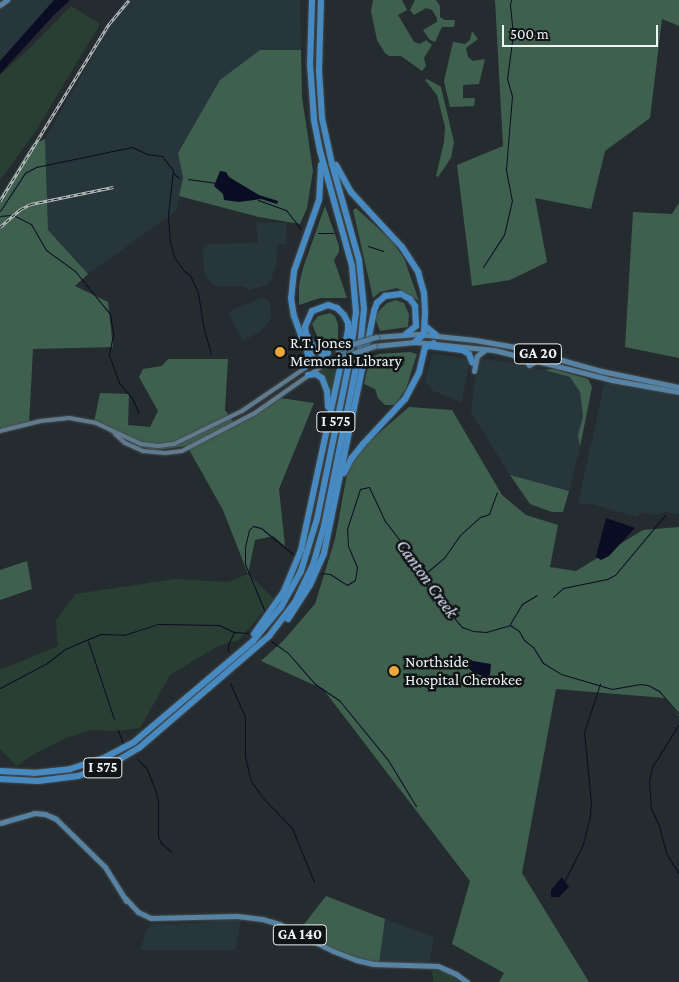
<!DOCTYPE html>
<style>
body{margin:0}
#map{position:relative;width:679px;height:982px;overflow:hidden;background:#252c2f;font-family:"Crimson Pro",serif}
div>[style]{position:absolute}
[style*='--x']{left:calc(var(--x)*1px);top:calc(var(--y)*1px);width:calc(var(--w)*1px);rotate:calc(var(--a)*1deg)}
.built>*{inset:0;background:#27363b}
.green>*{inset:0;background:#293f33}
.forest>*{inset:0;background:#3f604f}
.water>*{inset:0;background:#0a0d24}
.stream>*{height:1px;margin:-0.5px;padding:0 0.5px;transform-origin:0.5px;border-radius:0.5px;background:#0a0d24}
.roads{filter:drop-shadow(0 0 1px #444a4c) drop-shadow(0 0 1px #444a4c)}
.secondary>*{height:4px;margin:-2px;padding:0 2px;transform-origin:2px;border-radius:2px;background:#617b8e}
.primary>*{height:5px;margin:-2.5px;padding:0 2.5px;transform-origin:2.5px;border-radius:2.5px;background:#5682a4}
.highway>*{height:6px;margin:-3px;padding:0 3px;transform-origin:3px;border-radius:3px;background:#478ac2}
.rail>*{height:3px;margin-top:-1.5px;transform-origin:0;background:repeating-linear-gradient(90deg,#111415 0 4px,#bbc1c3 0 8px);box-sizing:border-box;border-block:1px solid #bbc1c3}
.bridges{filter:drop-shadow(0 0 1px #444a4c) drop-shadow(0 0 1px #444a4c)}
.primary-bridge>*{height:5px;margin:-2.5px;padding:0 2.5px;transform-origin:2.5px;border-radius:2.5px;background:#5682a4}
.dots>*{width:14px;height:14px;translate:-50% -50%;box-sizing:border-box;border:2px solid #111415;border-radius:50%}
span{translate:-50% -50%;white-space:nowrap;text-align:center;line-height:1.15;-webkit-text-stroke:5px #111415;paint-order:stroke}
.shield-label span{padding:1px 4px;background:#111415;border:1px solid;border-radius:4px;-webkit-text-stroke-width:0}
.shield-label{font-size:15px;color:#eef3f5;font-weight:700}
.poi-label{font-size:16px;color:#eef3f5}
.left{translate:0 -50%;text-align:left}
.water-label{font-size:18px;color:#dce2f9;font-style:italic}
.scale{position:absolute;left:502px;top:25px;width:156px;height:22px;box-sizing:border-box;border:2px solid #eef3f5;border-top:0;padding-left:6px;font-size:15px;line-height:18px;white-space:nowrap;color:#eef3f5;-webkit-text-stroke:4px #111415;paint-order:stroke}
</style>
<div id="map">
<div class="built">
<i style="clip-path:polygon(0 0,61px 0,0 66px)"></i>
<i style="clip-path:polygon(124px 0,300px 0,301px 50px,260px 50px,178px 153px,183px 178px,176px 211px,88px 274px,48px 230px,45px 139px)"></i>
<i style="clip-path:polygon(256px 222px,287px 223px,285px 244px,277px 244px,277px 259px,271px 281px,266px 285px,249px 290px,244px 286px,214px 286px,204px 273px,203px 248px,206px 244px,258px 243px)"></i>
<i style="clip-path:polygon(261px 298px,266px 298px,270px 303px,271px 319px,260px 332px,243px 341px,228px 312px)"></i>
<i style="clip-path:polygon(435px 354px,470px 359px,462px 402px,433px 391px,425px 381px,432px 356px)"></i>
<i style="clip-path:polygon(478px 359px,508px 362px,571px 377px,580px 392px,583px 416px,578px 435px,580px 447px,569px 491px,510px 475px,471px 412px)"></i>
<i style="clip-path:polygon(608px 383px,679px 396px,679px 514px,666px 512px,656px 515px,642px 512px,637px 517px,592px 504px,578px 504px,604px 385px)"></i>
<i style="clip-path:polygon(242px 917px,235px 950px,141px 950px,145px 933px,153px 924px,203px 923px)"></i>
<i style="clip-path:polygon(385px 919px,434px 937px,429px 963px,379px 964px)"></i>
</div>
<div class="green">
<i style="clip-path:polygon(71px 6px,100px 24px,35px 132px,0 180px,0 75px,31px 47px)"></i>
<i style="clip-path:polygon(336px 360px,339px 360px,330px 400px,319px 369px)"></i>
<i style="clip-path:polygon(248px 574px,274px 599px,239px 640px,218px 646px,170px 675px,140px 728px,116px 731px,91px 730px,66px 738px,29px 757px,17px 766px,0 749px,0 670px,58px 646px,56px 620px,76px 594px,175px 579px,228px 582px)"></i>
<i style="clip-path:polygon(435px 969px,447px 972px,461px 982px,433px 982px,432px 972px)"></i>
</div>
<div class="forest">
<i style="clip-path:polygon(373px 0,402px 0,407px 10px,398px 15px,414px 42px,420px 44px,426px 40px,432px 45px,424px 58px,426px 66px,422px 71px,401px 56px,389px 56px,385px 53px,377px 40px,371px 11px)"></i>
<i style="clip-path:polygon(415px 0,436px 0,440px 6px,440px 17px,445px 20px,455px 20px,454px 27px,442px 27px,435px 42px,430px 40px,423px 30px,437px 22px,437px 18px,432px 10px,426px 8px,414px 15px,410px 10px)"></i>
<i style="clip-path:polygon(495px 0,679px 0,679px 26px,662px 19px,650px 118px,605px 151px,591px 209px,535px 198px,547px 262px,510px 280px,472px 286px,457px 165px,503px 146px)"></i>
<i style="clip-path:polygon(472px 31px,478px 39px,466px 48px,468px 57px,473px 61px,485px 59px,479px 84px,463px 85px,463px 98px,475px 98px,474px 106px,450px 107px,444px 81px,453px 42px,465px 44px,470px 40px)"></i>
<i style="clip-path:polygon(260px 50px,301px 50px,302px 97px,313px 171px,307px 208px,300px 224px,259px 217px,179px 196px,183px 178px,178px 153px,220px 80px)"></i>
<i style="clip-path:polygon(427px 79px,441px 87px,454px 142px,451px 158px,438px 177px,436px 176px,444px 142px,445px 127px,437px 95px,425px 80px)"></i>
<i style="clip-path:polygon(45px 139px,48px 230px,88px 274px,75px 286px,108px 302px,113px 347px,33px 349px,29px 425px,4px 432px,0 427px,0 197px,32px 145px)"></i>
<i style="clip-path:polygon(679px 203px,679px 358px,625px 347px,633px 212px,672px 214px)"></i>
<i style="clip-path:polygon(325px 206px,339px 246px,339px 252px,334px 260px,347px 298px,320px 298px,299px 305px,299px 285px,303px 268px)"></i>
<i style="clip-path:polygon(356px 208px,392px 241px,404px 258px,419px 301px,397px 288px,380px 292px,373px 298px,353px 210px)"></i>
<i style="clip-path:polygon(396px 300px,404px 303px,409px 314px,408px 327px,380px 331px,375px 318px,379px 311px,387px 303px)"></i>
<i style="clip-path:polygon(330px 313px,335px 316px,338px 325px,338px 340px,336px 344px,322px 348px,312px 324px,318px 316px)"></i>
<i style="clip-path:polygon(410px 352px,417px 354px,406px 389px,395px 405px,385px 405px,378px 398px,375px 389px,364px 384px,370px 358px,379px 354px)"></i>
<i style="clip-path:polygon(168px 359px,228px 359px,225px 410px,236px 425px,274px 397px,314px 403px,279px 489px,285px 546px,273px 536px,255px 540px,248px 574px,223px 510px,187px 446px,155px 450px,126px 444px,94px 422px,100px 393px,129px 394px,128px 425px,150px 427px,158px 411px,139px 377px,143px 369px,162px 366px)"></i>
<i style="clip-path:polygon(554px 369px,588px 379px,592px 387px,580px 447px,578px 435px,583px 416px,580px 392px,570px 377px,544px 370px)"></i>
<i style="clip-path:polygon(409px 407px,452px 410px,502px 495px,526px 515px,558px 525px,550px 567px,576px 571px,643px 530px,679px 527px,679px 716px,665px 698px,556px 689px,522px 873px,589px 982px,499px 982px,504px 973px,452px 944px,470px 881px,323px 689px,261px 661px,283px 641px,315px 604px,335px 539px,350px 458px)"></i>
<i style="clip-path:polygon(510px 475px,569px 491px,563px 512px,552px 512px,530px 504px)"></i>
<i style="clip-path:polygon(27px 561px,32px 589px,0 600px,0 570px)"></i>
<i style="clip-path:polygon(326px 896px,385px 919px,379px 964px,365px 964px,298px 932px)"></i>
</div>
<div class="water">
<i style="clip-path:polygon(54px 0,70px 0,54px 15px,0 74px,0 61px)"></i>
<i style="clip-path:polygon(220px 171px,226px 172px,229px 177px,259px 195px,278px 201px,277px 204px,261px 199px,239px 202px,224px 200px,223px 194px,214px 186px)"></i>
<i style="clip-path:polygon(606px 518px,635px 528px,609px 556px,601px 560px,596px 557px)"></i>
<i style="clip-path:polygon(467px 660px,491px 664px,490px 675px,486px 677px,474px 673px,466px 666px)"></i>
<i style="clip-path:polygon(562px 877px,569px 887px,559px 897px,551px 897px,551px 890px)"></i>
</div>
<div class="stream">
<i style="--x:173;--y:173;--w:8;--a:40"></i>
<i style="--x:188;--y:179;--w:27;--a:8"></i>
<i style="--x:258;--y:200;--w:30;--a:20"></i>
<i style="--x:286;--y:210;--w:24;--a:52"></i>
<i style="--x:0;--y:211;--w:45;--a:-56.7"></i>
<i style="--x:25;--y:173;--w:13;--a:-29"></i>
<i style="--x:36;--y:167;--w:98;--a:-11.8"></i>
<i style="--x:132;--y:147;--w:17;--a:25"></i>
<i style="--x:147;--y:154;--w:15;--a:8"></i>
<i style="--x:162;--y:156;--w:18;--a:52"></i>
<i style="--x:173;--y:170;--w:45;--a:96.3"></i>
<i style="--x:168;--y:215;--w:26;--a:86"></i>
<i style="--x:170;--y:241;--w:16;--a:76"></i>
<i style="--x:174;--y:257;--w:17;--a:54"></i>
<i style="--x:184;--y:271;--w:7;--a:34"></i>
<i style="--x:190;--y:275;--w:20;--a:66"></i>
<i style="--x:198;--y:293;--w:33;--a:81"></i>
<i style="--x:203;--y:326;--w:29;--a:74"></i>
<i style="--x:0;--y:216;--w:11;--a:-5"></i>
<i style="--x:15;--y:216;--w:18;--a:27"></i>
<i style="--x:31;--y:224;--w:30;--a:60"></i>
<i style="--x:46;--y:250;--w:36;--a:36"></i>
<i style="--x:75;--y:271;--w:55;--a:50.9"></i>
<i style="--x:110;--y:314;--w:20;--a:81"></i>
<i style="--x:113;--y:334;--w:21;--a:101"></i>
<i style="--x:109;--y:355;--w:30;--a:70"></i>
<i style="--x:119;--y:383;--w:20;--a:49"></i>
<i style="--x:132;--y:398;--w:17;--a:66"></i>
<i style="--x:318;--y:233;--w:15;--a:0"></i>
<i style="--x:368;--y:246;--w:16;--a:18"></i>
<i style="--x:483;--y:267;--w:38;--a:-57"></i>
<i style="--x:504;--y:235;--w:35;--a:-77"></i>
<i style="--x:512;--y:201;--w:33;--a:-101"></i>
<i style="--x:506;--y:169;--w:73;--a:-85.3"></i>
<i style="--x:512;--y:96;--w:18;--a:-106"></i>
<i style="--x:507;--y:79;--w:45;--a:-82.4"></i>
<i style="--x:513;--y:34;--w:30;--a:-96"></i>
<i style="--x:510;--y:4;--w:4;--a:-76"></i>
<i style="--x:321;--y:573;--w:9;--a:6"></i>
<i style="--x:330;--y:574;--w:20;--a:33"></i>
<i style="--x:347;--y:585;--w:9;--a:-32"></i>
<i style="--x:355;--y:580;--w:13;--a:-81"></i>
<i style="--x:357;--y:567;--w:23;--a:-113"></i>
<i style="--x:348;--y:546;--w:17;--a:-93"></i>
<i style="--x:347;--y:529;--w:42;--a:-72"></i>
<i style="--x:360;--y:489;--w:9;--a:-13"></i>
<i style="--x:369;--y:487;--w:38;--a:65"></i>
<i style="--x:385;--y:521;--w:66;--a:52.4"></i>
<i style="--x:425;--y:573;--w:55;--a:56.9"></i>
<i style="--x:455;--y:619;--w:11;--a:49"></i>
<i style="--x:462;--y:627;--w:12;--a:20"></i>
<i style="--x:473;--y:631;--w:13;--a:4"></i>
<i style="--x:486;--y:632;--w:25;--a:-16"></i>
<i style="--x:510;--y:625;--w:11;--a:34"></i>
<i style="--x:519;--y:631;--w:10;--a:61"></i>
<i style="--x:524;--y:640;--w:11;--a:38"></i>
<i style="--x:533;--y:647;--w:19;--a:58"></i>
<i style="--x:543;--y:663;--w:21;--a:31"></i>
<i style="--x:561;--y:674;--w:53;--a:16.4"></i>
<i style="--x:612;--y:689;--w:27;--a:-10"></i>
<i style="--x:639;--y:684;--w:9;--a:6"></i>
<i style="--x:648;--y:685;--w:13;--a:29"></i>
<i style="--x:659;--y:691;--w:30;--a:49"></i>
<i style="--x:426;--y:573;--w:23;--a:-40"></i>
<i style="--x:444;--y:558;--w:28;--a:-55"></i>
<i style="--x:460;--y:535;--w:27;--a:-42"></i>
<i style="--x:480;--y:517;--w:9;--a:-18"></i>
<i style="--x:489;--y:514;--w:23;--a:-70"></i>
<i style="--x:553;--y:597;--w:13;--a:-42"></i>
<i style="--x:563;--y:588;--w:45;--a:-11.6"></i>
<i style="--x:607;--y:579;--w:9;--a:-27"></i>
<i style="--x:615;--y:575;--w:78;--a:-50.2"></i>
<i style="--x:265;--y:612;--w:52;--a:-112.6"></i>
<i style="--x:245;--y:564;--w:17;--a:-90"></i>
<i style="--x:245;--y:547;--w:17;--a:-77"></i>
<i style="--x:249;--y:530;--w:6;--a:-45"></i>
<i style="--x:253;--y:526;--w:8;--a:14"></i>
<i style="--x:261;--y:528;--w:44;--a:39.5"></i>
<i style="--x:510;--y:624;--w:23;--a:-59"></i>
<i style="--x:522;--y:604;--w:17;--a:-31"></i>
<i style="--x:88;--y:641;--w:82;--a:71.6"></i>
<i style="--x:271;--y:641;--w:19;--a:35"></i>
<i style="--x:287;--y:652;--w:43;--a:48.8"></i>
<i style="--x:315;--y:684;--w:29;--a:34"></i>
<i style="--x:339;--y:700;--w:77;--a:50.8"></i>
<i style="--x:388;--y:760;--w:54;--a:58.7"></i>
<i style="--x:228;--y:651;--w:6;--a:-90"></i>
<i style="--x:228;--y:645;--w:14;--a:-65"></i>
<i style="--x:230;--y:683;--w:37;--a:66"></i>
<i style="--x:245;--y:717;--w:39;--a:90"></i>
<i style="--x:245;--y:756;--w:26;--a:77"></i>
<i style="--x:251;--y:781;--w:19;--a:55"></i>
<i style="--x:262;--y:797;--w:43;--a:45.9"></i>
<i style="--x:292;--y:828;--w:58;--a:67.8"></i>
<i style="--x:0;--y:688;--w:53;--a:-28"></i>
<i style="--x:47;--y:663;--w:23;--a:-38"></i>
<i style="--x:65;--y:649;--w:39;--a:-23"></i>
<i style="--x:101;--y:634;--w:23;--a:2"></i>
<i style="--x:124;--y:635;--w:36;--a:-18"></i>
<i style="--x:158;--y:624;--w:61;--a:0.9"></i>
<i style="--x:219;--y:625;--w:17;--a:25"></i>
<i style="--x:234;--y:632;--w:14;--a:4"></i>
<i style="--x:679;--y:724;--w:51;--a:122.1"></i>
<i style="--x:652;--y:767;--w:14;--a:102"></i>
<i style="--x:649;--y:781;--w:27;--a:86"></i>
<i style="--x:651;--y:808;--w:20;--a:66"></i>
<i style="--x:659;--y:826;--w:28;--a:75"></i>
<i style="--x:666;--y:853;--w:25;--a:58"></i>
<i style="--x:118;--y:730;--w:15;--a:70"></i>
<i style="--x:137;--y:759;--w:12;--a:42"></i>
<i style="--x:146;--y:767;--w:24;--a:68"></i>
<i style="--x:155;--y:789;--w:11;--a:75"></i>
<i style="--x:158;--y:800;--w:36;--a:90"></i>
<i style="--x:158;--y:836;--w:8;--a:67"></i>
<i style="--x:161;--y:843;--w:14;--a:39"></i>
<i style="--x:565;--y:880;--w:40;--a:-63.4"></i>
<i style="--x:583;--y:844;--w:29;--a:-76"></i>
<i style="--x:590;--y:816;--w:13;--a:-86"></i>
<i style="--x:591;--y:803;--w:71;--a:-95.6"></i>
<i style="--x:584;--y:732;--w:51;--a:-71.6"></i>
</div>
<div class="roads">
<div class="secondary">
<i style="--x:0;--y:431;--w:42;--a:-13.7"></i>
<i style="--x:41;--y:421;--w:28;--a:-6"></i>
<i style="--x:69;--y:418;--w:27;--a:10"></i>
<i style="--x:96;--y:423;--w:50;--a:25"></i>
<i style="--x:141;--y:444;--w:17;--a:7"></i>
<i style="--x:158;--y:446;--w:16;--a:-7"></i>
<i style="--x:174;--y:444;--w:76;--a:-25.9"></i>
<i style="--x:242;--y:411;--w:102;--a:-34.2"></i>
<i style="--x:115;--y:434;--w:13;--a:42"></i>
<i style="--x:125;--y:443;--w:20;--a:24"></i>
<i style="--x:143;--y:451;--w:22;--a:5"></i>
<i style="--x:165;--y:453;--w:17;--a:-7"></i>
<i style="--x:182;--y:451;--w:82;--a:-27.5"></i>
<i style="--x:255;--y:413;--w:85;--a:-35"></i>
</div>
<div class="primary">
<i style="--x:0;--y:5;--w:9;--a:-36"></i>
<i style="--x:376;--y:337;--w:42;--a:-4.1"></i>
<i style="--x:418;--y:334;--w:57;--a:6"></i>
<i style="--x:475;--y:340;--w:41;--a:9.9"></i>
<i style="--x:515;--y:347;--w:89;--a:15.6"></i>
<i style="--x:601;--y:371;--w:80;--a:11.6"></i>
<i style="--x:374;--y:346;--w:41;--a:-5.6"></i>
<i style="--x:415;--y:342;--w:79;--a:5.8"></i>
<i style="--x:494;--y:350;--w:122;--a:14.3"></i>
<i style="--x:612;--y:380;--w:68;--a:10.2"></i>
<i style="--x:524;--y:357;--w:9;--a:58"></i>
<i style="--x:529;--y:365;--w:10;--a:-29"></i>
<i style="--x:474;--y:371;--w:15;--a:-79"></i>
<i style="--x:477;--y:356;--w:11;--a:-38"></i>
<i style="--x:0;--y:823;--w:35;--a:-16"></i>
<i style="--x:34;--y:813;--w:11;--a:5"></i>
<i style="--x:45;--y:814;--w:12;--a:24"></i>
<i style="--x:56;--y:819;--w:69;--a:44.4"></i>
<i style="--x:105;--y:867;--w:40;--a:58"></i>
<i style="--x:125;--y:898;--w:19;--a:47"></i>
<i style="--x:138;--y:912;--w:14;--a:25"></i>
<i style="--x:151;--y:918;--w:86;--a:-1.3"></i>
<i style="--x:237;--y:916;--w:25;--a:7"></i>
<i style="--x:262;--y:919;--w:18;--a:16"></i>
<i style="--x:279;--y:924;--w:60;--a:26.6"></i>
<i style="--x:333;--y:951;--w:25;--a:21"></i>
<i style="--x:356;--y:960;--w:18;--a:13"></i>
<i style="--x:374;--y:964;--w:64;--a:1.8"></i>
<i style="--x:438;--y:966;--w:20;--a:24"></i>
<i style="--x:456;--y:974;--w:14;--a:36"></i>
</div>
<div class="highway">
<i style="--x:321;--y:165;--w:35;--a:93"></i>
<i style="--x:319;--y:200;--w:75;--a:109.4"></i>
<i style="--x:294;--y:271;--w:27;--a:96"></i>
<i style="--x:291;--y:298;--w:18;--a:81"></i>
<i style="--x:294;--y:316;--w:23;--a:70"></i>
<i style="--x:302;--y:338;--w:26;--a:62"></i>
<i style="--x:314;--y:361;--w:11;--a:15"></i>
<i style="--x:336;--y:165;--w:31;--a:61"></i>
<i style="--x:351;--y:192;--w:75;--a:47.2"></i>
<i style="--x:402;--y:247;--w:30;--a:57"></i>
<i style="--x:418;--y:272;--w:22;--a:74"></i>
<i style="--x:424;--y:293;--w:20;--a:87"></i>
<i style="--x:425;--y:313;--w:21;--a:93"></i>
<i style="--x:424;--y:334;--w:12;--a:138"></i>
<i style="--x:425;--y:326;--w:14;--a:39"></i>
<i style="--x:430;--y:346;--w:32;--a:7"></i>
<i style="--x:462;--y:350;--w:8;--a:30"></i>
<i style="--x:469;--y:354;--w:9;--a:69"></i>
<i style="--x:304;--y:367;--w:8;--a:-60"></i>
<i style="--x:308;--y:360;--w:9;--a:-96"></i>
<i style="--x:308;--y:375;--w:8;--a:-7"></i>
<i style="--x:316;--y:374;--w:7;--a:34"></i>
<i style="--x:322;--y:378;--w:14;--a:69"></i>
<i style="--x:327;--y:391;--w:16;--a:86"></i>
<i style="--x:344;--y:473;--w:16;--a:-63"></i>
<i style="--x:351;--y:459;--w:19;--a:-51"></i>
<i style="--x:363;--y:444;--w:62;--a:-47"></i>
<i style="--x:405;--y:399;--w:30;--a:-62"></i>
<i style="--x:419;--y:373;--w:26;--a:-77"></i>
<i style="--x:425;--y:348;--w:10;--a:-29"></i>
<i style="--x:288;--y:619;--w:40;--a:-57.1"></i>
<i style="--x:310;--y:585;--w:35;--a:-66"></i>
<i style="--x:324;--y:553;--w:247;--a:-78.3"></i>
<i style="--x:374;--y:311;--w:9;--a:-69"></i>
<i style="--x:377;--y:303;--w:11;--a:-41"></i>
<i style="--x:385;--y:296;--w:16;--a:-7"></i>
<i style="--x:401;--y:294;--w:10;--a:29"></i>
<i style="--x:410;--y:299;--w:9;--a:54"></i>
<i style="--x:415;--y:306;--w:20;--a:87"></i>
<i style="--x:416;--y:326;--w:13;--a:141"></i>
<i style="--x:254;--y:634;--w:52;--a:-55.1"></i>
<i style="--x:284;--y:591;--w:44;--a:-67.5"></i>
<i style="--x:301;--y:550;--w:224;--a:-77.9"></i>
<i style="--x:348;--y:331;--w:8;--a:-90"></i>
<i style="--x:348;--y:323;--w:9;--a:-117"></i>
<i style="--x:344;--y:315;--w:10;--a:-135"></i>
<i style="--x:337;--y:308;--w:9;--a:-162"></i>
<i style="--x:328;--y:305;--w:17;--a:159"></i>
<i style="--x:312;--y:311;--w:17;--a:114"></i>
<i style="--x:305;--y:327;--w:7;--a:82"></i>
<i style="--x:306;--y:334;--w:16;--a:60"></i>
<i style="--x:314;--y:348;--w:9;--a:36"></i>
<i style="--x:321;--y:353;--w:7;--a:0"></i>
<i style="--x:0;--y:771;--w:34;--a:3"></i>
<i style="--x:34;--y:773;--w:36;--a:-6"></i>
<i style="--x:70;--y:769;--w:36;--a:-18"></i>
<i style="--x:104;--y:758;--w:34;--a:-28"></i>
<i style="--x:134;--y:742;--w:156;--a:-40.3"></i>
<i style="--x:253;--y:641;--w:44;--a:-50.5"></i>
<i style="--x:281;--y:607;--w:41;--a:-60.9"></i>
<i style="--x:301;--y:571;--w:54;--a:-72.9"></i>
<i style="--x:317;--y:519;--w:164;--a:-78.4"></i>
<i style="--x:350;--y:358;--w:46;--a:-82.6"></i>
<i style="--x:356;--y:312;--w:46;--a:-95"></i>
<i style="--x:352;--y:266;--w:119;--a:-105.5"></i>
<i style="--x:320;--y:151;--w:33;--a:-101"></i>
<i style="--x:314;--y:119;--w:54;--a:-94.2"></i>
<i style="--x:310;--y:65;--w:65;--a:-88.2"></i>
<i style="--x:0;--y:779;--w:38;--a:3"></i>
<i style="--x:38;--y:781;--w:40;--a:-7.1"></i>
<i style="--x:78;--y:776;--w:36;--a:-19"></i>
<i style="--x:112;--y:764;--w:31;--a:-31"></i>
<i style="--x:139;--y:748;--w:172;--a:-40.7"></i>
<i style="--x:269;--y:636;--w:43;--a:-52.6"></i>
<i style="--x:295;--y:602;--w:41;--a:-64.1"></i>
<i style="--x:313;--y:565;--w:41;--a:-74.2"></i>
<i style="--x:324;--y:526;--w:183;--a:-78.6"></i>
<i style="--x:360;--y:347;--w:38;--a:-84"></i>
<i style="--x:364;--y:309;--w:49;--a:-95.8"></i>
<i style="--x:359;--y:260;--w:100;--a:-105.7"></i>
<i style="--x:332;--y:164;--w:47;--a:-102.3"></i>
<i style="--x:322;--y:118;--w:48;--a:-93.6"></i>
<i style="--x:319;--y:70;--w:70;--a:-88.4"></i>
</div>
</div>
<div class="rail">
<i style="--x:0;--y:201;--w:208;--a:-58.4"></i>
<i style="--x:109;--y:24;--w:31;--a:-50"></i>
<i style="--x:0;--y:227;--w:28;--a:-41"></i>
<i style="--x:21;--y:209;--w:11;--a:-27"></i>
<i style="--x:31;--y:204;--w:84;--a:-11.7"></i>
</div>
<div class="bridges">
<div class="primary-bridge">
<i style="--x:337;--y:349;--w:41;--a:-17.1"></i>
<i style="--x:336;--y:359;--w:40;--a:-18.9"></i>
</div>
</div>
<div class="dots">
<i style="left:280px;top:352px;background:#eca93a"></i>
<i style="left:394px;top:671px;background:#eca93a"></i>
</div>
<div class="shield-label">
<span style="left:538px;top:354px">GA 20</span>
<span style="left:336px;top:422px">I 575</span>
<span style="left:103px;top:768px">I 575</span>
<span style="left:300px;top:935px">GA 140</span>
</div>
<div class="poi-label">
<span class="left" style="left:290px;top:352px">R.T. Jones<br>Memorial Library</span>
<span class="left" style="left:405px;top:671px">Northside<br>Hospital Cherokee</span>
</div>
<div class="water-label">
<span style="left:427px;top:579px;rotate:54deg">Canton Creek</span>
</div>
<div class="scale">500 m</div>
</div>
